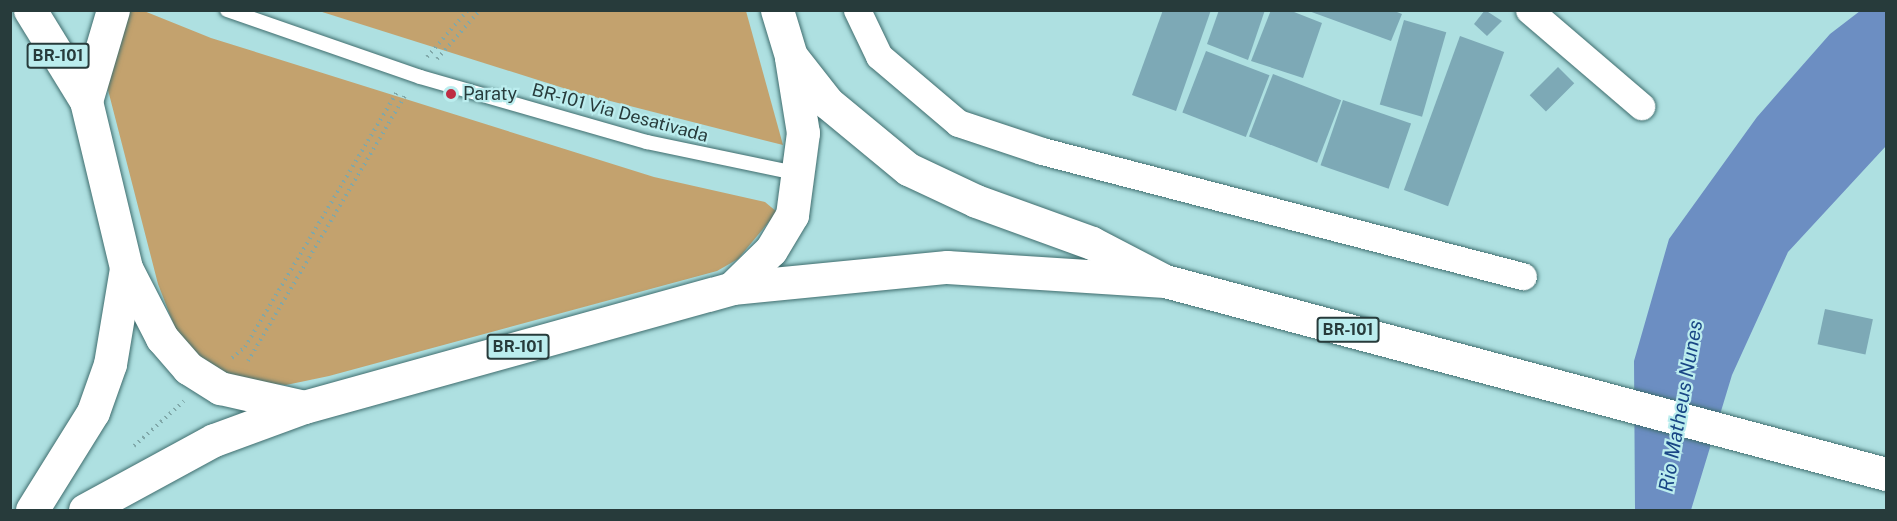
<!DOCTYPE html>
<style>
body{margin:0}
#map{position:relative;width:1897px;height:521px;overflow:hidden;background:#aee0e1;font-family:"Public Sans",sans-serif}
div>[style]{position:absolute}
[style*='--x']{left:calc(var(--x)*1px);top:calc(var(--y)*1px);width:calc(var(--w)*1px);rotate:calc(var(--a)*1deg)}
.green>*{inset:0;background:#c3a26e}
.water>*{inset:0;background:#6c8ec2}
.building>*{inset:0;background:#7da9b6;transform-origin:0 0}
.path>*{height:4px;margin-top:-2px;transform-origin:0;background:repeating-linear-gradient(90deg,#80a8a9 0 1.5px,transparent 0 6px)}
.roads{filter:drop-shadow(0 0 2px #3f6d6e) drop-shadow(0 0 2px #3f6d6e)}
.lane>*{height:14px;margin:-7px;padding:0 7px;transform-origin:7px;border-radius:7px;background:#fff}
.street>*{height:27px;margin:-13.5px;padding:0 13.5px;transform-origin:13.5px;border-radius:13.5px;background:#fff}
.secondary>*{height:33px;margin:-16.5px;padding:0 16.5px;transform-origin:16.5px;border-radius:16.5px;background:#fff}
.highway>*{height:33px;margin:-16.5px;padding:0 16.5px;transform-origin:16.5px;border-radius:16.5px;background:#fff}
.dots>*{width:16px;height:16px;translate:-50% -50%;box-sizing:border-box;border:3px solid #bbedee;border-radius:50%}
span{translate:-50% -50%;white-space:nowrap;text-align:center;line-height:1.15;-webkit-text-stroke:4.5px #bbedee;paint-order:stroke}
.shield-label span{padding:2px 4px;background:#bbedee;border:2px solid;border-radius:4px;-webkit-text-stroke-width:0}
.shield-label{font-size:16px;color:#273b3b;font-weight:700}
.poi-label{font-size:18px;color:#273b3b}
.left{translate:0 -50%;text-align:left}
.street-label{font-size:18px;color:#273b3b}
.water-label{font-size:20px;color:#194685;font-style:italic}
.frame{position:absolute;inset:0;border:12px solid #273b3b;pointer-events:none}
</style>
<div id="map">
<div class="green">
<i style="clip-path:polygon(126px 11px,144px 11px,211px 38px,654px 177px,765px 202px,777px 212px,738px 259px,717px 271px,329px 376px,286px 385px,238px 380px,194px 353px,175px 328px,158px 284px,107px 86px)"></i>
<i style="clip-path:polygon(319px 11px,746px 11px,783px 145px,579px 93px)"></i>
</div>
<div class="water">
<i style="clip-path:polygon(1860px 11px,1886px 11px,1886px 146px,1788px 252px,1732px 375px,1691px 510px,1635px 510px,1634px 361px,1669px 239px,1757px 117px,1830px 34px)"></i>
</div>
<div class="building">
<i style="clip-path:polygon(1163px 10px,1211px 10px,1176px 111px,1132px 95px)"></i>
<i style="clip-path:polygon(1219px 10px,1265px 10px,1248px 60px,1207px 44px)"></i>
<i style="clip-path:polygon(1271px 10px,1289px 10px,1322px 23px,1303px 78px,1251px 61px)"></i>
<i style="clip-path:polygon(1306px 10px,1392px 10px,1402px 14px,1391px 41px)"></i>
<i style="clip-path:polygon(1485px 10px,1502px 21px,1487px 36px,1474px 24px)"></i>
<i style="left:1404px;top:20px;width:44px;height:88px;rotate:16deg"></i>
<i style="left:1460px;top:36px;width:47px;height:164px;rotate:20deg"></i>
<i style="left:1206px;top:51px;width:68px;height:66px;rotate:21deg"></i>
<i style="left:1558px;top:67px;width:23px;height:40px;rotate:45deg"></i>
<i style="left:1273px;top:74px;width:73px;height:67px;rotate:21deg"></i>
<i style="left:1343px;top:100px;width:72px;height:69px;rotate:19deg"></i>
<i style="left:1825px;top:309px;width:49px;height:36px;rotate:12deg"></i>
</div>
<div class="path">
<i style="--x:427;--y:57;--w:62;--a:-48.9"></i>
<i style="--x:437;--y:59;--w:65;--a:-48.7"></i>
<i style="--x:232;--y:358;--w:17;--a:-40"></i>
<i style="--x:245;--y:347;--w:297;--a:-59.2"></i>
<i style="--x:248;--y:361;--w:310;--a:-59.4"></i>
<i style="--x:134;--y:446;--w:67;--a:-42"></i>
</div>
<div class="roads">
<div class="lane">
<i style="--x:227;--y:10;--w:204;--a:19.1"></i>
<i style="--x:420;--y:77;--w:236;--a:16"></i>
<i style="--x:647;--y:142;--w:156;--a:11.8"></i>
</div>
<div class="street">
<i style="--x:857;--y:10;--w:51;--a:64.4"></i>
<i style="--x:879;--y:56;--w:104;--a:40.3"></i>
<i style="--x:958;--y:123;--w:89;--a:18.4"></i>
<i style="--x:1042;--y:151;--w:497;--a:14.6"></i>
<i style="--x:1529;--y:10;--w:148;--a:40.6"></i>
</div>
<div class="secondary">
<i style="--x:32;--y:510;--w:115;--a:-58.1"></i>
<i style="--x:93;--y:412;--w:51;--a:-70.5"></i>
<i style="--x:110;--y:364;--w:97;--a:-80.5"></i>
<i style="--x:85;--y:510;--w:147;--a:-28.5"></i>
<i style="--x:214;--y:440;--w:96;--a:-20.1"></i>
</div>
<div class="highway">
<i style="--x:30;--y:10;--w:107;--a:58.4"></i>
<i style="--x:86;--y:101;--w:172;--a:76.5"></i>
<i style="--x:126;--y:268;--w:79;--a:62.8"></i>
<i style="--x:162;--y:338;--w:40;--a:49"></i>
<i style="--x:188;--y:368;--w:38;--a:32"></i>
<i style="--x:220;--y:388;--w:86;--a:12.7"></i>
<i style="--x:304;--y:407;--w:444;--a:-15.5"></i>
<i style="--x:732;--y:288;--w:216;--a:-5.6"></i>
<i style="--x:947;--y:267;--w:218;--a:3.7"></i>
<i style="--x:1165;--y:281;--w:746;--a:14.99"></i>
<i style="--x:777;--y:10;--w:48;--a:73.1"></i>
<i style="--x:791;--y:56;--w:60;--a:51.8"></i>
<i style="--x:828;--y:103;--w:104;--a:39.5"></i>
<i style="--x:908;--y:169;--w:75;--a:25.2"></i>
<i style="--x:976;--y:201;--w:123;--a:19.9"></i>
<i style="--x:1092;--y:243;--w:78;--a:27.6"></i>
<i style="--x:86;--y:101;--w:95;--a:-73.5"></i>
<i style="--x:732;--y:288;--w:54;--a:-44.3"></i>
<i style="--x:771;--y:250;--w:41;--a:-59"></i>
<i style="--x:792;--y:215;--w:83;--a:-82.4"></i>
<i style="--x:803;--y:133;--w:76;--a:-99.1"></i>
</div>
</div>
<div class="dots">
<i style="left:451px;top:94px;background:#be2d43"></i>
</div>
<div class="shield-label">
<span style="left:58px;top:56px">BR-101</span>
<span style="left:1348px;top:330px">BR-101</span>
<span style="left:518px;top:347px">BR-101</span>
</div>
<div class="poi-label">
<span class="left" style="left:463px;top:94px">Paraty</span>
</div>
<div class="street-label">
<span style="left:620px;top:113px;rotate:15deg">BR-101 Via Desativada</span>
</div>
<div class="water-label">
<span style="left:1681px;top:406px;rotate:-80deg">Rio Matheus Nunes</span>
</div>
<div class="frame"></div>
</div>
